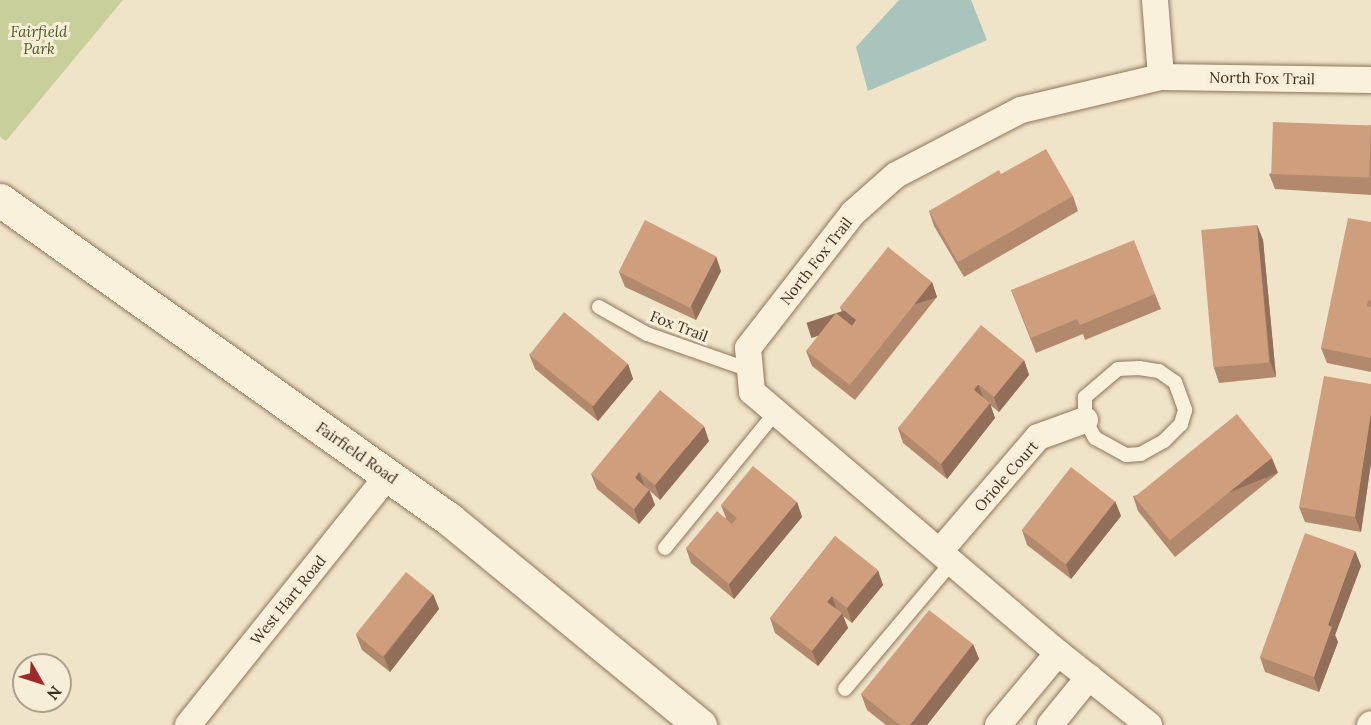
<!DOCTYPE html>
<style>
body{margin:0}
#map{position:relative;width:1371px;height:725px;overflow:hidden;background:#f0e4c8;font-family:Lora,serif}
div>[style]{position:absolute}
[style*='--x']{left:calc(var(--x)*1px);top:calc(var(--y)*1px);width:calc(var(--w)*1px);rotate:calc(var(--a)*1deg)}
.green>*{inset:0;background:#c9cf9b}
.water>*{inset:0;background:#a9c4bc}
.roads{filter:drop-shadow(0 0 2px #8d765c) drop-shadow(0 0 2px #8d765c)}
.lane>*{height:14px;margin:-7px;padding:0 7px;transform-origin:7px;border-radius:7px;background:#faf1dc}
.street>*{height:26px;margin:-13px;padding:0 13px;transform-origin:13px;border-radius:13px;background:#faf1dc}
.secondary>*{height:33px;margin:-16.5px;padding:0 16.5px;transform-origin:16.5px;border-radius:16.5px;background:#faf1dc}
.wall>*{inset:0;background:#b2896c}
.shaded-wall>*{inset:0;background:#916f58;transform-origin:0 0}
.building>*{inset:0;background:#cf9f7d;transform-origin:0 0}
span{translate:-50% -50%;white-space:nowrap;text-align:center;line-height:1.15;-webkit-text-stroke:6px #f7eed8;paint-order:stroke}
.park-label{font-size:15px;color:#4d5a26;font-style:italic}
.street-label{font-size:15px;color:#3d2e20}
.north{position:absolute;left:12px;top:653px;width:60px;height:60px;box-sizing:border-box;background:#f7eed8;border:2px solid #ada18e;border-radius:50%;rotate:129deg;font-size:16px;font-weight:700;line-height:24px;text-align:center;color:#3d2e20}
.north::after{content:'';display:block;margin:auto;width:21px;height:27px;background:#9e2a2b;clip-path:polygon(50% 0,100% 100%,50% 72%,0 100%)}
</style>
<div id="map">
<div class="green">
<i style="clip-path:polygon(0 0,123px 0,6px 141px,0 137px)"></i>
</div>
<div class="water">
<i style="clip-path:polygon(899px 0,971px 0,987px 40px,868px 91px,856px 47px)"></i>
</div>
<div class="roads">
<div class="lane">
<i style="--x:599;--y:307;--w:55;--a:29.4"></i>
<i style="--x:647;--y:334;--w:109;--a:19.3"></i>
<i style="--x:1139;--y:368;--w:20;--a:9"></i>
<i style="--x:1159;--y:371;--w:19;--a:35"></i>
<i style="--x:1175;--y:382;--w:30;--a:70"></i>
<i style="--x:1185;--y:410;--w:15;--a:106"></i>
<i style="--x:1181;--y:424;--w:24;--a:135"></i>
<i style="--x:1164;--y:441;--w:26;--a:151"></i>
<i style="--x:1141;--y:454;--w:15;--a:176"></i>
<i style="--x:1126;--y:455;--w:35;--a:-151"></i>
<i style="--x:1095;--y:438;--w:21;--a:-119"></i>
<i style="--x:1085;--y:420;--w:23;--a:-90"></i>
<i style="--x:1085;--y:397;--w:43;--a:-40.3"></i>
<i style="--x:1118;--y:369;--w:21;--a:-3"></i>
<i style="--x:665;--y:548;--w:176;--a:-50.8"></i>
<i style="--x:845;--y:689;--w:166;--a:-49.9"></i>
</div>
<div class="street">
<i style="--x:1155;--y:0;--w:77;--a:85.5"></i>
<i style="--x:940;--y:551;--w:150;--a:-49.3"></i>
<i style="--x:1038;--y:437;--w:50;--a:-19.9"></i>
<i style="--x:188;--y:725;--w:320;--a:-51.3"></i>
<i style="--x:998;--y:725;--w:94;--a:-50.2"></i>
<i style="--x:1050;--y:725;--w:62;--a:-50.9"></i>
<i style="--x:1149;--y:725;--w:124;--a:-141.6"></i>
<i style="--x:1052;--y:648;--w:394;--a:-139.5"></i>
<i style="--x:752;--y:392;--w:44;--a:-95.2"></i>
<i style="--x:748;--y:348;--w:171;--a:-52.1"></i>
<i style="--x:853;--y:213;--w:57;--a:-41.5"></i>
<i style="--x:896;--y:175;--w:141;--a:-27.5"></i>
<i style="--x:1021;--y:110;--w:144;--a:-13.3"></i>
<i style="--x:1161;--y:77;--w:210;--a:0.8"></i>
<i style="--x:1370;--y:725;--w:1;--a:-45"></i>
</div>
<div class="secondary">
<i style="--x:0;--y:200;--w:551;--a:35.39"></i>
<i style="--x:449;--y:519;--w:325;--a:39.4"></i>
</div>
</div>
<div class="wall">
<i style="clip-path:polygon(1371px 125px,1371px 195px,1275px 189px,1269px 174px)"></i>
<i style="clip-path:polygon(1001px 174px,1073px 196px,1078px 211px,964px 277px,934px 226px,929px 211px)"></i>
<i style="clip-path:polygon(1371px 222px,1371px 372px,1327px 363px,1321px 348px)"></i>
<i style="clip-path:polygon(1257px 225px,1263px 240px,1276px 377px,1219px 383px,1214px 368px)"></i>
<i style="clip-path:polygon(721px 271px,696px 320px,625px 287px,619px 272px)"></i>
<i style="clip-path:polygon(932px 282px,937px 297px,855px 400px,812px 366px,806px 351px,845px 320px,840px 307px)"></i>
<i style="clip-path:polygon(1011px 290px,1155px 294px,1161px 309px,1085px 340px,1083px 334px,1036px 353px)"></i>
<i style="clip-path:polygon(529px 354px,628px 364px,633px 379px,598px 421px,535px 369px)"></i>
<i style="clip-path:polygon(1024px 360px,1029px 375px,999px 412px,990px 405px,995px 418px,947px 479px,903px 443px,898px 428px)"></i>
<i style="clip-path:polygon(1371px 384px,1371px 463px,1361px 532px,1305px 522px,1299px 507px)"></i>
<i style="clip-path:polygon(709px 441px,660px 500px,650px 491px,655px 505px,639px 524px,597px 489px,591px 474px)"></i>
<i style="clip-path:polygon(1278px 473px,1175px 557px,1138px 511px,1133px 496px)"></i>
<i style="clip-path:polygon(1115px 501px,1121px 516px,1071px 579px,1027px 545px,1022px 530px)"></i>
<i style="clip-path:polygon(797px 502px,802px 517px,734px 599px,691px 563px,686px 548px,726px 518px,721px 505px)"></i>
<i style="clip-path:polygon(835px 536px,883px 585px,852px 623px,843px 616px,848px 628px,818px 666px,775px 633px,770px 618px)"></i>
<i style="clip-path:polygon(1355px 551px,1361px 566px,1335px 635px,1338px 642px,1319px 692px,1265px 672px,1260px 657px)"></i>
<i style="clip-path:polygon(433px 594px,439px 609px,390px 672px,362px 650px,356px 635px)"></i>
<i style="clip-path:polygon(973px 644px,979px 659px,927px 725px,886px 725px,867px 710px,861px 694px)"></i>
</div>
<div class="shaded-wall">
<i style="clip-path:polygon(1257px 225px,1263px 240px,1276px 377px,1270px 362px)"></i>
<i style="clip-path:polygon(716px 256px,721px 271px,696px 320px,691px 305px)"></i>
<i style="left:932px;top:282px;width:16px;height:132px;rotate:72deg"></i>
<i style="clip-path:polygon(1024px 360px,1029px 375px,999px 412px,994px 397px)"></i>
<i style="clip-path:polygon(628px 364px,633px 379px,598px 421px,592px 406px)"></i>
<i style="clip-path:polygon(978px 384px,984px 400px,974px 390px)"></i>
<i style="clip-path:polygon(990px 403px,995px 418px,947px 479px,941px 464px)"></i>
<i style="clip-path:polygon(1371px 412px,1371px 463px,1361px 532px,1355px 517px)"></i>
<i style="clip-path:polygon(704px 426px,709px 441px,660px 500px,655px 485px)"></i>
<i style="left:1272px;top:458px;width:16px;height:133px;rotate:68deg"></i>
<i style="clip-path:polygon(639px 472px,645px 487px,635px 478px)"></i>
<i style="clip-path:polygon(649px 490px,655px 505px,639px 524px,634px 509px)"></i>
<i style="clip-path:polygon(1115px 501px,1121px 516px,1071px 579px,1066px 564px)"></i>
<i style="clip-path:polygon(797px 502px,802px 517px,734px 599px,729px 584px)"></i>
<i style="clip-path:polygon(1355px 551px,1361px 566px,1335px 635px,1338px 642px,1319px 692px,1314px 677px,1328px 625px)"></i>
<i style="clip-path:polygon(878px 570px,883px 585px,852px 623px,847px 608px)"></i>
<i style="clip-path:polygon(433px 594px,439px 609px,390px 672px,384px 657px)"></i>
<i style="clip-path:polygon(832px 596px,837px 611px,827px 602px)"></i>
<i style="clip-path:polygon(842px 613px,848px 628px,818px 666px,812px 651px)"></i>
<i style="clip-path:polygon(973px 644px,979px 659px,927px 725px,910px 725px)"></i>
</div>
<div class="building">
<i style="left:1273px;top:122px;width:98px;height:52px;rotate:2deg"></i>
<i style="clip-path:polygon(1046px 149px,1073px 196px,958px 262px,929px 211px,999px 170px,1001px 174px)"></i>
<i style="clip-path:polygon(1348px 218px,1371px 222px,1371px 301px,1368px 300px,1367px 306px,1371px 307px,1371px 358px,1321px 348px)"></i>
<i style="left:645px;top:220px;width:80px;height:58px;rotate:27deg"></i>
<i style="left:1257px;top:225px;width:138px;height:56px;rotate:85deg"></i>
<i style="clip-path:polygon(1134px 240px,1155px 294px,1080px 325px,1077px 319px,1031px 338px,1011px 290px)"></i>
<i style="clip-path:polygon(888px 247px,932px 282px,850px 385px,806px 351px,836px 313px,852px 326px,856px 320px,840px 307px)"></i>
<i style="left:564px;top:312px;width:82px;height:55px;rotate:39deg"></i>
<i style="clip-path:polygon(981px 325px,1024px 360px,994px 397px,978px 384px,974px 390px,990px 403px,941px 464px,898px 428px)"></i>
<i style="clip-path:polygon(1324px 376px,1371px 384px,1371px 412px,1355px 517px,1299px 507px)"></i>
<i style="clip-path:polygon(660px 390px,704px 426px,655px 485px,639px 472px,635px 478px,649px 490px,634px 509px,591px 474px)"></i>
<i style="left:1237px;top:414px;width:56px;height:132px;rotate:51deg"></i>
<i style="clip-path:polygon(753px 466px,797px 502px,729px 584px,686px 548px,717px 511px,732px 524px,737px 518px,721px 505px)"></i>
<i style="left:1071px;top:467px;width:56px;height:80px;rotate:38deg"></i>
<i style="clip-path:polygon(1305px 533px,1355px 551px,1328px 625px,1332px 627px,1314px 677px,1260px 657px)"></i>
<i style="clip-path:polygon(835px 536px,878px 570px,847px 608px,832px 596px,827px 602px,842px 613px,812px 651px,770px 618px)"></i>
<i style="left:406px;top:572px;width:35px;height:80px;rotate:39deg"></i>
<i style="clip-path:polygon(929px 610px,973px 644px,910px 725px,900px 725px,861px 694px)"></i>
</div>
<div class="park-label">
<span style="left:39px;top:40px">Fairfield<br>Park</span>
</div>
<div class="street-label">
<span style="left:1262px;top:78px;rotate:1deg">North Fox Trail</span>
<span style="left:816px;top:261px;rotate:-52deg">North Fox Trail</span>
<span style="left:679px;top:326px;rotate:21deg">Fox Trail</span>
<span style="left:357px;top:453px;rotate:35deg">Fairfield Road</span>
<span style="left:1006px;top:476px;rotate:-49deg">Oriole Court</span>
<span style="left:288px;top:600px;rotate:-51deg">West Hart Road</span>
</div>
<div class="north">N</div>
</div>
